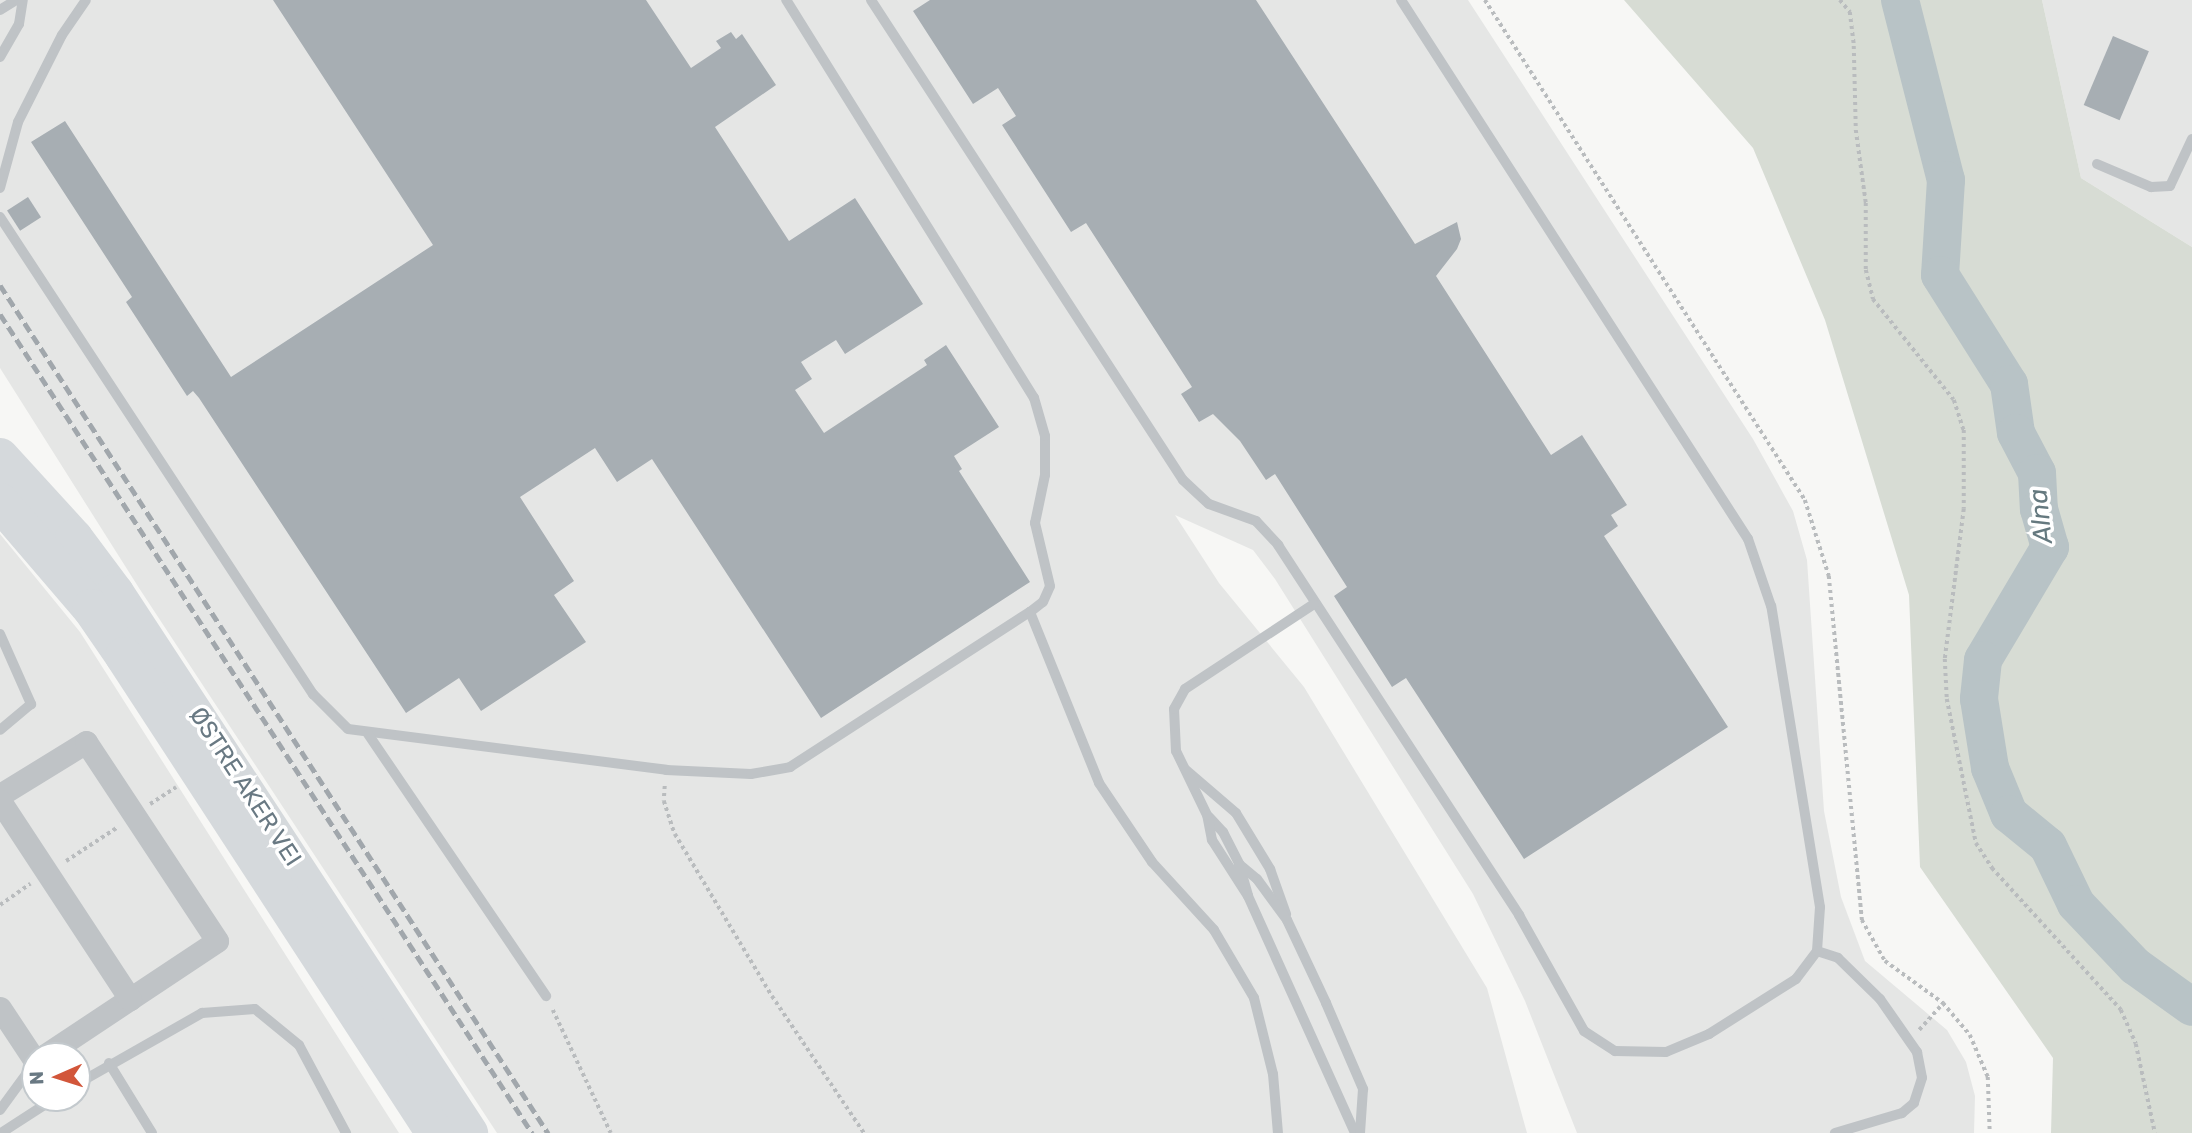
<!DOCTYPE html>
<meta charset="utf-8">
<style>
body{margin:0}
#map{position:relative;width:2192px;height:1133px;overflow:hidden;background:#f7f7f5;font-family:Rubik,sans-serif}
div>[style]{position:absolute}
[style*='--x']{left:calc(var(--x)*1px);top:calc(var(--y)*1px);width:calc(var(--w)*1px);rotate:calc(var(--a)*1deg)}
.built>*{inset:0;background:#e5e6e5}
.green>*{inset:0;background:#d7dcd4}
.river>*{height:38px;margin:-19px;padding:0 19px;transform-origin:19px;border-radius:19px;background:#b8c3c6}
.building>*{inset:0;background:#a7aeb3;transform-origin:0 0}
.path>*{height:3.5px;margin-top:-1.75px;transform-origin:0;background:repeating-linear-gradient(90deg,#b9bcbe 0 3.5px,transparent 0 7px)}
.lane>*{height:10px;margin:-5px;padding:0 5px;transform-origin:5px;border-radius:5px;background:#bfc3c6}
.street>*{height:23px;margin:-11.5px;padding:0 11.5px;transform-origin:11.5px;border-radius:11.5px;background:#bfc3c6}
.highway>*{height:38px;margin:-19px;padding:0 19px;transform-origin:19px;border-radius:19px;background:#d5d9dc}
.rail>*{height:5px;margin-top:-2.5px;transform-origin:0;background:repeating-linear-gradient(90deg,#a1a7ac 0 10px,transparent 0 15px)}
span{translate:-50% -50%;white-space:nowrap;text-align:center;line-height:1.15;-webkit-text-stroke:7px #fff;paint-order:stroke}
.street-label{font-size:24px;color:#697983}
.water-label{font-size:26px;color:#65797f;font-style:italic}
.north{position:absolute;left:21px;top:1042px;width:70px;height:70px;box-sizing:border-box;background:#fff;border:2px solid #c3c9cd;border-radius:50%;rotate:267deg;font-size:19px;font-weight:700;line-height:28px;text-align:center;color:#697983}
.north::after{content:'';display:block;margin:auto;width:24px;height:32px;background:#d2563a;clip-path:polygon(50% 0,100% 100%,50% 72%,0 100%)}
</style>
<div id="map">
<div class="built">
<i style="clip-path:polygon(0 0,1468px 0,1753px 439px,1793px 511px,1807px 560px,1824px 811px,1841px 897px,1865px 961px,1947px 1030px,1966px 1062px,1975px 1096px,1974px 1133px,1577px 1133px,1525px 1001px,1473px 894px,1275px 579px,1253px 550px,1175px 515px,1219px 583px,1304px 687px,1487px 988px,1527px 1133px,497px 1133px,139px 588px,0 368px)"></i>
<i style="clip-path:polygon(2042px 0,2192px 0,2192px 247px,2081px 178px)"></i>
<i style="clip-path:polygon(evenodd,0 534px,80px 632px,399px 1133px,0 1133px,0 534px,35px 1056px,77px 1056px,77px 1098px,35px 1098px,35px 1056px)"></i>
</div>
<div class="green">
<i style="clip-path:polygon(1624px 0,2042px 0,2081px 178px,2192px 247px,2192px 1133px,2051px 1133px,2053px 1058px,1920px 867px,1909px 595px,1825px 320px,1753px 148px)"></i>
</div>
<div class="river">
<i style="--x:1900;--y:0;--w:186;--a:75.7"></i>
<i style="--x:1946;--y:180;--w:95;--a:93.6"></i>
<i style="--x:1940;--y:275;--w:129;--a:57.7"></i>
<i style="--x:2009;--y:384;--w:49;--a:81.9"></i>
<i style="--x:2016;--y:433;--w:45;--a:62.3"></i>
<i style="--x:2037;--y:473;--w:36;--a:87"></i>
<i style="--x:2039;--y:509;--w:40;--a:74"></i>
<i style="--x:2050;--y:547;--w:131;--a:120.7"></i>
<i style="--x:1983;--y:660;--w:39;--a:96"></i>
<i style="--x:1979;--y:699;--w:70;--a:80.9"></i>
<i style="--x:1990;--y:768;--w:50;--a:67.6"></i>
<i style="--x:2009;--y:814;--w:50;--a:39.4"></i>
<i style="--x:2048;--y:846;--w:64;--a:64.2"></i>
<i style="--x:2076;--y:904;--w:86;--a:46.4"></i>
<i style="--x:2135;--y:966;--w:70;--a:35.7"></i>
</div>
<div class="building">
<i style="clip-path:polygon(273px 0,646px 0,691px 68px,721px 48px,716px 41px,731px 32px,736px 39px,742px 34px,776px 85px,715px 127px,789px 241px,855px 198px,923px 304px,845px 354px,836px 340px,801px 362px,812px 379px,795px 390px,824px 433px,927px 365px,924px 360px,946px 345px,999px 427px,954px 456px,962px 469px,959px 471px,1030px 582px,821px 718px,652px 459px,617px 482px,595px 448px,520px 497px,574px 581px,554px 595px,586px 642px,481px 711px,459px 678px,406px 713px,199px 398px,193px 391px,187px 396px,126px 302px,132px 297px,31px 142px,65px 121px,231px 377px,433px 245px)"></i>
<i style="clip-path:polygon(930px 0,1256px 0,1415px 244px,1457px 222px,1461px 239px,1457px 249px,1436px 276px,1551px 455px,1582px 435px,1627px 505px,1611px 515px,1618px 526px,1604px 536px,1728px 727px,1524px 859px,1406px 678px,1392px 687px,1334px 596px,1347px 587px,1275px 474px,1266px 480px,1240px 441px,1213px 414px,1199px 422px,1181px 394px,1192px 387px,1086px 223px,1071px 232px,1002px 125px,1016px 116px,998px 88px,973px 104px,913px 11px)"></i>
<i style="left:2113px;top:36px;width:39px;height:75px;rotate:23deg"></i>
<i style="left:28px;top:197px;width:24px;height:25px;rotate:57deg"></i>
</div>
<div class="path">
<i style="--x:1485;--y:0;--w:594;--a:57.38"></i>
<i style="--x:1805;--y:500;--w:80;--a:72.5"></i>
<i style="--x:1829;--y:576;--w:346;--a:84.5"></i>
<i style="--x:1862;--y:920;--w:47;--a:60.7"></i>
<i style="--x:1885;--y:961;--w:72;--a:35.9"></i>
<i style="--x:1943;--y:1003;--w:42;--a:49.8"></i>
<i style="--x:1970;--y:1035;--w:46;--a:66.8"></i>
<i style="--x:1988;--y:1077;--w:56;--a:88"></i>
<i style="--x:1840;--y:0;--w:16;--a:50"></i>
<i style="--x:1850;--y:12;--w:34;--a:83"></i>
<i style="--x:1854;--y:46;--w:84;--a:88.6"></i>
<i style="--x:1856;--y:130;--w:74;--a:82.2"></i>
<i style="--x:1866;--y:203;--w:67;--a:90"></i>
<i style="--x:1866;--y:270;--w:30;--a:76"></i>
<i style="--x:1873;--y:299;--w:129;--a:51.3"></i>
<i style="--x:1954;--y:400;--w:32;--a:72"></i>
<i style="--x:1964;--y:430;--w:79;--a:90"></i>
<i style="--x:1964;--y:509;--w:151;--a:97.2"></i>
<i style="--x:1945;--y:659;--w:40;--a:87.1"></i>
<i style="--x:1947;--y:699;--w:147;--a:78.6"></i>
<i style="--x:1976;--y:843;--w:30;--a:57"></i>
<i style="--x:1992;--y:868;--w:192;--a:47.7"></i>
<i style="--x:2121;--y:1010;--w:37;--a:66"></i>
<i style="--x:2136;--y:1044;--w:91;--a:77.9"></i>
<i style="--x:665;--y:786;--w:15;--a:94"></i>
<i style="--x:664;--y:801;--w:35;--a:72"></i>
<i style="--x:675;--y:834;--w:189;--a:59.1"></i>
<i style="--x:772;--y:996;--w:165;--a:56.1"></i>
<i style="--x:150;--y:804;--w:31;--a:-33"></i>
<i style="--x:66;--y:861;--w:62;--a:-33.2"></i>
<i style="--x:0;--y:905;--w:37;--a:-35"></i>
<i style="--x:553;--y:1010;--w:136;--a:64.8"></i>
<i style="--x:1919;--y:1030;--w:36;--a:-48"></i>
</div>
<div class="lane">
<i style="--x:871;--y:0;--w:572;--a:56.98"></i>
<i style="--x:1183;--y:480;--w:35;--a:43"></i>
<i style="--x:1209;--y:504;--w:50;--a:19.9"></i>
<i style="--x:1256;--y:521;--w:33;--a:47"></i>
<i style="--x:1278;--y:545;--w:442;--a:56.9"></i>
<i style="--x:1519;--y:915;--w:133;--a:60.7"></i>
<i style="--x:1584;--y:1031;--w:37;--a:33"></i>
<i style="--x:1615;--y:1051;--w:51;--a:1.1"></i>
<i style="--x:1666;--y:1052;--w:47;--a:-22.7"></i>
<i style="--x:1709;--y:1034;--w:103;--a:-32.3"></i>
<i style="--x:1796;--y:979;--w:35;--a:-53"></i>
<i style="--x:1817;--y:951;--w:44;--a:-86.1"></i>
<i style="--x:1820;--y:907;--w:305;--a:-99.2"></i>
<i style="--x:1771;--y:606;--w:71;--a:-108.9"></i>
<i style="--x:1748;--y:539;--w:641;--a:-122.77"></i>
<i style="--x:0;--y:10;--w:19;--a:-32"></i>
<i style="--x:0;--y:57;--w:38;--a:-60"></i>
<i style="--x:19;--y:24;--w:24;--a:-81"></i>
<i style="--x:2097;--y:164;--w:59;--a:23.1"></i>
<i style="--x:2151;--y:187;--w:19;--a:-3"></i>
<i style="--x:2170;--y:186;--w:52;--a:-64.9"></i>
<i style="--x:0;--y:188;--w:68;--a:-74.7"></i>
<i style="--x:18;--y:122;--w:97;--a:-63.2"></i>
<i style="--x:62;--y:35;--w:42;--a:-55.6"></i>
<i style="--x:0;--y:217;--w:571;--a:56.73"></i>
<i style="--x:313;--y:694;--w:49;--a:45"></i>
<i style="--x:348;--y:729;--w:321;--a:7.3"></i>
<i style="--x:666;--y:770;--w:85;--a:2.7"></i>
<i style="--x:751;--y:774;--w:40;--a:-10"></i>
<i style="--x:790;--y:767;--w:286;--a:-32.9"></i>
<i style="--x:1030;--y:612;--w:16;--a:-38"></i>
<i style="--x:1043;--y:602;--w:17;--a:-66"></i>
<i style="--x:1050;--y:586;--w:65;--a:-103.4"></i>
<i style="--x:1035;--y:523;--w:49;--a:-78.2"></i>
<i style="--x:1045;--y:475;--w:39;--a:-90"></i>
<i style="--x:1045;--y:436;--w:40;--a:-106"></i>
<i style="--x:1034;--y:398;--w:469;--a:-121.9"></i>
<i style="--x:1030;--y:612;--w:184;--a:68"></i>
<i style="--x:1099;--y:783;--w:95;--a:56.1"></i>
<i style="--x:1152;--y:862;--w:92;--a:47.6"></i>
<i style="--x:1214;--y:930;--w:79;--a:59.5"></i>
<i style="--x:1254;--y:998;--w:78;--a:76"></i>
<i style="--x:1273;--y:1074;--w:59;--a:85.2"></i>
<i style="--x:0;--y:634;--w:77;--a:66.1"></i>
<i style="--x:31;--y:704;--w:40;--a:140"></i>
<i style="--x:368;--y:734;--w:317;--a:55.8"></i>
<i style="--x:1186;--y:770;--w:66;--a:40.7"></i>
<i style="--x:1236;--y:813;--w:66;--a:58.7"></i>
<i style="--x:1270;--y:869;--w:48;--a:70.4"></i>
<i style="--x:1209;--y:817;--w:21;--a:47"></i>
<i style="--x:1223;--y:832;--w:36;--a:63"></i>
<i style="--x:1239;--y:864;--w:33;--a:74"></i>
<i style="--x:1248;--y:896;--w:260;--a:65.7"></i>
<i style="--x:1239;--y:864;--w:23;--a:40"></i>
<i style="--x:1257;--y:879;--w:51;--a:53.8"></i>
<i style="--x:1287;--y:920;--w:92;--a:64.8"></i>
<i style="--x:1326;--y:1003;--w:94;--a:66.7"></i>
<i style="--x:1363;--y:1089;--w:44;--a:93.9"></i>
<i style="--x:1248;--y:896;--w:67;--a:-122.7"></i>
<i style="--x:1212;--y:840;--w:25;--a:-101"></i>
<i style="--x:1207;--y:815;--w:71;--a:-115.8"></i>
<i style="--x:1176;--y:751;--w:42;--a:-92.7"></i>
<i style="--x:1174;--y:709;--w:23;--a:-61"></i>
<i style="--x:1185;--y:689;--w:154;--a:-33.4"></i>
<i style="--x:1817;--y:951;--w:22;--a:18"></i>
<i style="--x:1838;--y:958;--w:59;--a:44.3"></i>
<i style="--x:1880;--y:999;--w:65;--a:55.1"></i>
<i style="--x:1917;--y:1052;--w:26;--a:79"></i>
<i style="--x:1922;--y:1078;--w:26;--a:108"></i>
<i style="--x:1914;--y:1103;--w:16;--a:140"></i>
<i style="--x:1902;--y:1113;--w:70;--a:163.4"></i>
<i style="--x:109;--y:1063;--w:82;--a:58.4"></i>
<i style="--x:77;--y:1084;--w:144;--a:-29.6"></i>
<i style="--x:202;--y:1013;--w:53;--a:-4.3"></i>
<i style="--x:255;--y:1009;--w:57;--a:39.3"></i>
<i style="--x:299;--y:1045;--w:100;--a:61.9"></i>
<i style="--x:0;--y:1110;--w:59;--a:-53.9"></i>
<i style="--x:1;--y:1133;--w:64;--a:-32.9"></i>
</div>
<div class="street">
<i style="--x:0;--y:795;--w:101;--a:-31.6"></i>
<i style="--x:86;--y:742;--w:238;--a:56.6"></i>
<i style="--x:217;--y:941;--w:208;--a:146.4"></i>
<i style="--x:0;--y:801;--w:237;--a:56.7"></i>
<i style="--x:0;--y:1008;--w:64;--a:56.6"></i>
</div>
<div class="highway">
<i style="--x:0;--y:457;--w:110;--a:47.6"></i>
<i style="--x:74;--y:538;--w:69;--a:53.3"></i>
<i style="--x:115;--y:593;--w:646;--a:56.75"></i>
<i style="--x:0;--y:502;--w:140;--a:49.4"></i>
<i style="--x:91;--y:608;--w:58;--a:55.5"></i>
<i style="--x:124;--y:656;--w:569;--a:56.9"></i>
</div>
<div class="rail">
<i style="--x:0;--y:285;--w:1010;--a:57.13"></i>
<i style="--x:0;--y:314;--w:977;--a:56.99"></i>
</div>
<div class="street-label">
<span style="left:245px;top:787px;rotate:57deg">ØSTRE AKER VEI</span>
</div>
<div class="water-label">
<span style="left:2041px;top:516px;rotate:-96deg">Alna</span>
</div>
<div class="north">N</div>
</div>
